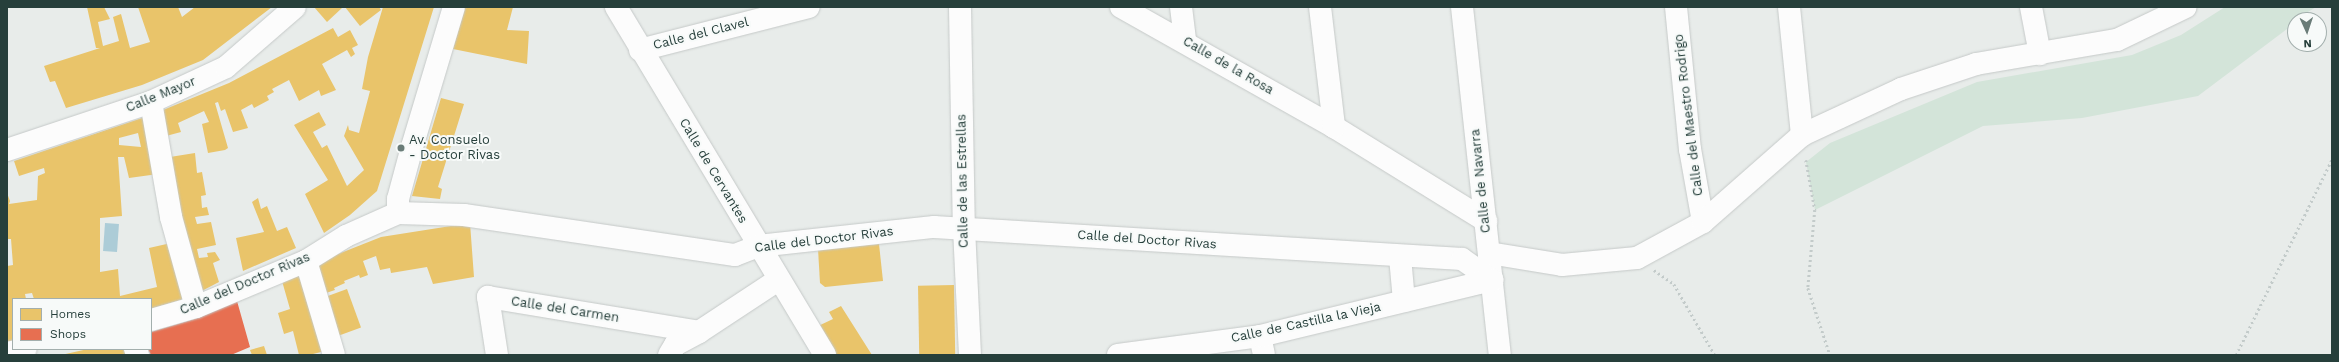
<!DOCTYPE html>
<style>
body{margin:0}
#map{position:relative;width:2339px;height:362px;overflow:hidden;background:#e8ecea;font-family:"Work Sans",sans-serif}
div>[style]{position:absolute}
[style*='--x']{left:calc(var(--x)*1px);top:calc(var(--y)*1px);width:calc(var(--w)*1px);rotate:calc(var(--a)*1deg)}
.green>*{inset:0;background:#d3e4d9}
.water>*{inset:0;background:#acccd7;transform-origin:0 0}
.homes>*{inset:0;background:#e9c46a;transform-origin:0 0}
.shops>*{inset:0;background:#e76f51}
.path>*{height:2.5px;margin-top:-1.25px;transform-origin:0;background:repeating-linear-gradient(90deg,#c3cbca 0 2px,transparent 0 5px)}
.roads{filter:drop-shadow(0 0 1px #c5c9c8) drop-shadow(0 0 1px #c5c9c8)}
.minor>*{height:22px;margin:-11px;padding:0 11px;transform-origin:11px;border-radius:11px;background:#fcfcfc}
.dots>*{width:11px;height:11px;translate:-50% -50%;box-sizing:border-box;border:2px solid #f7faf9;border-radius:50%}
span{translate:-50% -50%;white-space:nowrap;text-align:center;line-height:1.15;-webkit-text-stroke:4px #f7faf9;paint-order:stroke}
.street-label{font-size:13px;color:#263f3b}
.poi-label{font-size:13px;color:#263f3b}
.left{translate:0 -50%;text-align:left}
.frame{position:absolute;inset:0;border:8px solid #263f3b;pointer-events:none}
.legend{position:absolute;left:12px;top:298px;width:140px;height:52px;box-sizing:border-box;background:#f7faf9;border:1px solid #a3afad;margin:0;padding:5px 7px;list-style:none;font-size:12px;color:#263f3b}
.legend li{display:flex;align-items:center;gap:8px;height:20px}
.legend b{width:20px;border:1px solid #a3afad}
.north{position:absolute;left:2287px;top:12px;width:40px;height:40px;box-sizing:border-box;background:#f7faf9;border:1px solid #a3afad;border-radius:50%;rotate:177deg;font-size:11px;font-weight:700;line-height:16px;text-align:center;color:#263f3b}
.north::after{content:'';display:block;margin:auto;width:14px;height:18px;background:#6a7c78;clip-path:polygon(50% 0,100% 100%,50% 72%,0 100%)}
</style>
<div id="map">
<div class="green">
<i style="clip-path:polygon(2225px 7px,2316px 7px,2295px 20px,2295px 23px,2198px 96px,2082px 118px,1983px 126px,1815px 210px,1806px 162px,1830px 143px,1977px 82px,2132px 55px,2181px 35px)"></i>
</div>
<div class="water">
<i style="left:105px;top:223px;width:14px;height:28px;rotate:4deg"></i>
</div>
<div class="homes">
<i style="clip-path:polygon(87px 7px,104px 7px,110px 19px,98px 22px,103px 46px,119px 41px,113px 17px,121px 14px,130px 48px,150px 42px,138px 7px,159px 7px,171px 43px,159px 7px,178px 7px,182px 17px,195px 7px,272px 7px,203px 60px,142px 85px,66px 108px,55px 81px,50px 82px,44px 66px,100px 48px,96px 48px)"></i>
<i style="clip-path:polygon(314px 7px,343px 7px,327px 22px)"></i>
<i style="clip-path:polygon(345px 7px,379px 7px,381px 10px,360px 26px)"></i>
<i style="clip-path:polygon(383px 7px,434px 7px,377px 191px,350px 215px,324px 233px,305px 194px,328px 180px,294px 125px,319px 112px,326px 125px,313px 132px,322px 148px,327px 145px,347px 186px,364px 170px,344px 136px,348px 125px,349px 130px,359px 133px,370px 91px,362px 89px,368px 57px)"></i>
<i style="clip-path:polygon(465px 7px,513px 7px,507px 30px,529px 31px,527px 64px,453px 49px)"></i>
<i style="clip-path:polygon(333px 28px,338px 37px,350px 30px,358px 45px,352px 48px,355px 54px,351px 57px,347px 50px,322px 64px,336px 90px,321px 96px,319px 90px,299px 101px,289px 80px,272px 89px,274px 92px,267px 96px,269px 100px,254px 108px,252px 104px,241px 110px,248px 128px,233px 132px,225px 109px,221px 111px,218px 102px,215px 103px,228px 148px,225px 150px,208px 153px,202px 124px,209px 122px,204px 111px,178px 123px,181px 132px,166px 136px,163px 110px,229px 83px)"></i>
<i style="clip-path:polygon(441px 98px,464px 104px,438px 187px,442px 189px,440px 199px,412px 196px)"></i>
<i style="clip-path:polygon(evenodd,145px 117px,158px 174px,129px 178px,124px 157px,118px 157px,122px 216px,100px 218px,100px 272px,118px 269px,120px 296px,157px 287px,149px 248px,171px 243px,187px 298px,151px 309px,151px 299px,34px 299px,32px 293px,25px 294px,26px 299px,13px 299px,13px 341px,7px 342px,7px 266px,13px 265px,11px 239px,7px 239px,7px 193px,10px 201px,9px 204px,37px 200px,38px 176px,45px 173px,44px 168px,19px 176px,14px 161px,145px 117px,138px 133px,141px 147px,119px 145px,119px 138px,138px 133px)"></i>
<i style="clip-path:polygon(195px 153px,197px 173px,202px 172px,206px 195px,201px 196px,202px 208px,207px 207px,209px 215px,195px 217px,197px 224px,211px 222px,216px 245px,197px 249px,199px 258px,208px 257px,207px 253px,215px 252px,220px 260px,213px 263px,219px 282px,196px 294px,170px 157px)"></i>
<i style="clip-path:polygon(258px 198px,261px 209px,267px 206px,277px 231px,287px 227px,296px 248px,243px 271px,236px 238px,264px 232px,252px 202px)"></i>
<i style="clip-path:polygon(470px 223px,474px 277px,433px 284px,427px 267px,391px 273px,390px 268px,380px 270px,376px 256px,363px 261px,368px 275px,360px 278px,359px 275px,344px 281px,345px 283px,334px 288px,335px 290px,323px 294px,313px 264px,381px 237px)"></i>
<i style="clip-path:polygon(879px 244px,883px 281px,825px 287px,820px 283px,818px 249px)"></i>
<i style="clip-path:polygon(300px 273px,325px 351px,309px 355px,299px 355px,293px 331px,284px 334px,278px 313px,290px 309px,282px 281px)"></i>
<i style="left:954px;top:285px;width:70px;height:36px;rotate:89deg"></i>
<i style="left:347px;top:289px;width:41px;height:24px;rotate:70deg"></i>
<i style="clip-path:polygon(841px 306px,872px 355px,833px 355px,816px 327px,833px 319px,829px 312px)"></i>
<i style="clip-path:polygon(264px 346px,267px 355px,252px 355px,250px 350px)"></i>
<i style="clip-path:polygon(88px 349px,124px 349px,126px 355px,61px 355px)"></i>
</div>
<div class="shops">
<i style="clip-path:polygon(237px 301px,250px 347px,231px 355px,151px 355px,148px 349px,151px 349px,151px 332px,198px 318px)"></i>
</div>
<div class="path">
<i style="--x:1806;--y:160;--w:51;--a:79.8"></i>
<i style="--x:1815;--y:210;--w:78;--a:95.1"></i>
<i style="--x:1808;--y:288;--w:71;--a:71.8"></i>
<i style="--x:1654;--y:270;--w:24;--a:35"></i>
<i style="--x:1674;--y:284;--w:82;--a:60"></i>
<i style="--x:2236;--y:355;--w:218;--a:-63.9"></i>
</div>
<div class="roads">
<div class="minor">
<i style="--x:616;--y:7;--w:406;--a:59"></i>
<i style="--x:960;--y:7;--w:221;--a:89"></i>
<i style="--x:964;--y:228;--w:127;--a:87.3"></i>
<i style="--x:1121;--y:7;--w:244;--a:29.4"></i>
<i style="--x:1334;--y:127;--w:179;--a:31.7"></i>
<i style="--x:1181;--y:7;--w:35;--a:83"></i>
<i style="--x:1320;--y:7;--w:121;--a:83.3"></i>
<i style="--x:1462;--y:7;--w:350;--a:83.8"></i>
<i style="--x:1676;--y:7;--w:143;--a:84.4"></i>
<i style="--x:1690;--y:149;--w:74;--a:79.9"></i>
<i style="--x:1789;--y:7;--w:129;--a:84.2"></i>
<i style="--x:2031;--y:7;--w:48;--a:79.2"></i>
<i style="--x:640;--y:50;--w:174;--a:-14.3"></i>
<i style="--x:151;--y:102;--w:117;--a:80.1"></i>
<i style="--x:171;--y:217;--w:93;--a:74.5"></i>
<i style="--x:7;--y:150;--w:152;--a:-18.4"></i>
<i style="--x:151;--y:102;--w:83;--a:-25"></i>
<i style="--x:226;--y:67;--w:91;--a:-41"></i>
<i style="--x:398;--y:213;--w:14;--a:-90"></i>
<i style="--x:398;--y:199;--w:54;--a:-74.9"></i>
<i style="--x:412;--y:147;--w:146;--a:-73.3"></i>
<i style="--x:1489;--y:253;--w:74;--a:9.3"></i>
<i style="--x:1562;--y:265;--w:75;--a:-5.3"></i>
<i style="--x:1637;--y:258;--w:75;--a:-28.6"></i>
<i style="--x:1703;--y:222;--w:132;--a:-41.3"></i>
<i style="--x:1802;--y:135;--w:109;--a:-24.9"></i>
<i style="--x:1901;--y:89;--w:79;--a:-18.4"></i>
<i style="--x:1976;--y:64;--w:143;--a:-9.7"></i>
<i style="--x:2117;--y:40;--w:76;--a:-25.6"></i>
<i style="--x:1400;--y:257;--w:44;--a:84.8"></i>
<i style="--x:306;--y:261;--w:98;--a:73.4"></i>
<i style="--x:151;--y:320;--w:47;--a:-16.1"></i>
<i style="--x:196;--y:307;--w:119;--a:-22.7"></i>
<i style="--x:306;--y:261;--w:47;--a:-32"></i>
<i style="--x:346;--y:236;--w:57;--a:-23.9"></i>
<i style="--x:398;--y:213;--w:66;--a:1.7"></i>
<i style="--x:464;--y:215;--w:274;--a:8.4"></i>
<i style="--x:735;--y:255;--w:25;--a:-21"></i>
<i style="--x:758;--y:246;--w:177;--a:-6.2"></i>
<i style="--x:934;--y:227;--w:529;--a:3.47"></i>
<i style="--x:1462;--y:259;--w:37;--a:35"></i>
<i style="--x:1260;--y:336;--w:19;--a:78"></i>
<i style="--x:135;--y:349;--w:7;--a:63"></i>
<i style="--x:7;--y:353;--w:19;--a:-12"></i>
<i style="--x:497;--y:355;--w:59;--a:-98.8"></i>
<i style="--x:488;--y:297;--w:214;--a:9.4"></i>
<i style="--x:699;--y:332;--w:95;--a:-33.4"></i>
<i style="--x:669;--y:355;--w:12;--a:-59"></i>
<i style="--x:675;--y:345;--w:27;--a:-28"></i>
<i style="--x:1118;--y:355;--w:143;--a:-7.6"></i>
<i style="--x:1260;--y:336;--w:239;--a:-13.6"></i>
</div>
</div>
<div class="dots">
<i style="left:401px;top:148px;background:#6a7c78"></i>
</div>
<div class="street-label">
<span style="left:701px;top:34px;rotate:-14deg">Calle del Clavel</span>
<span style="left:1228px;top:66px;rotate:30deg">Calle de la Rosa</span>
<span style="left:161px;top:95px;rotate:-22deg">Calle Mayor</span>
<span style="left:1689px;top:115px;rotate:-97deg">Calle del Maestro Rodrigo</span>
<span style="left:713px;top:171px;rotate:59deg">Calle de Cervantes</span>
<span style="left:963px;top:181px;rotate:-91deg">Calle de las Estrellas</span>
<span style="left:1481px;top:181px;rotate:-96deg">Calle de Navarra</span>
<span style="left:824px;top:240px;rotate:-7deg">Calle del Doctor Rivas</span>
<span style="left:1147px;top:240px;rotate:4deg">Calle del Doctor Rivas</span>
<span style="left:245px;top:284px;rotate:-23deg">Calle del Doctor Rivas</span>
<span style="left:565px;top:310px;rotate:9deg">Calle del Carmen</span>
<span style="left:1306px;top:323px;rotate:-12deg">Calle de Castilla la Vieja</span>
</div>
<div class="poi-label">
<span class="left" style="left:409px;top:148px">Av. Consuelo<br>- Doctor Rivas</span>
</div>
<div class="frame"></div>
<ul class="legend">
<li><b style="height:11px;background:#e9c46a"></b>Homes</li>
<li><b style="height:11px;background:#e76f51"></b>Shops</li>
</ul>
<div class="north">N</div>
</div>
